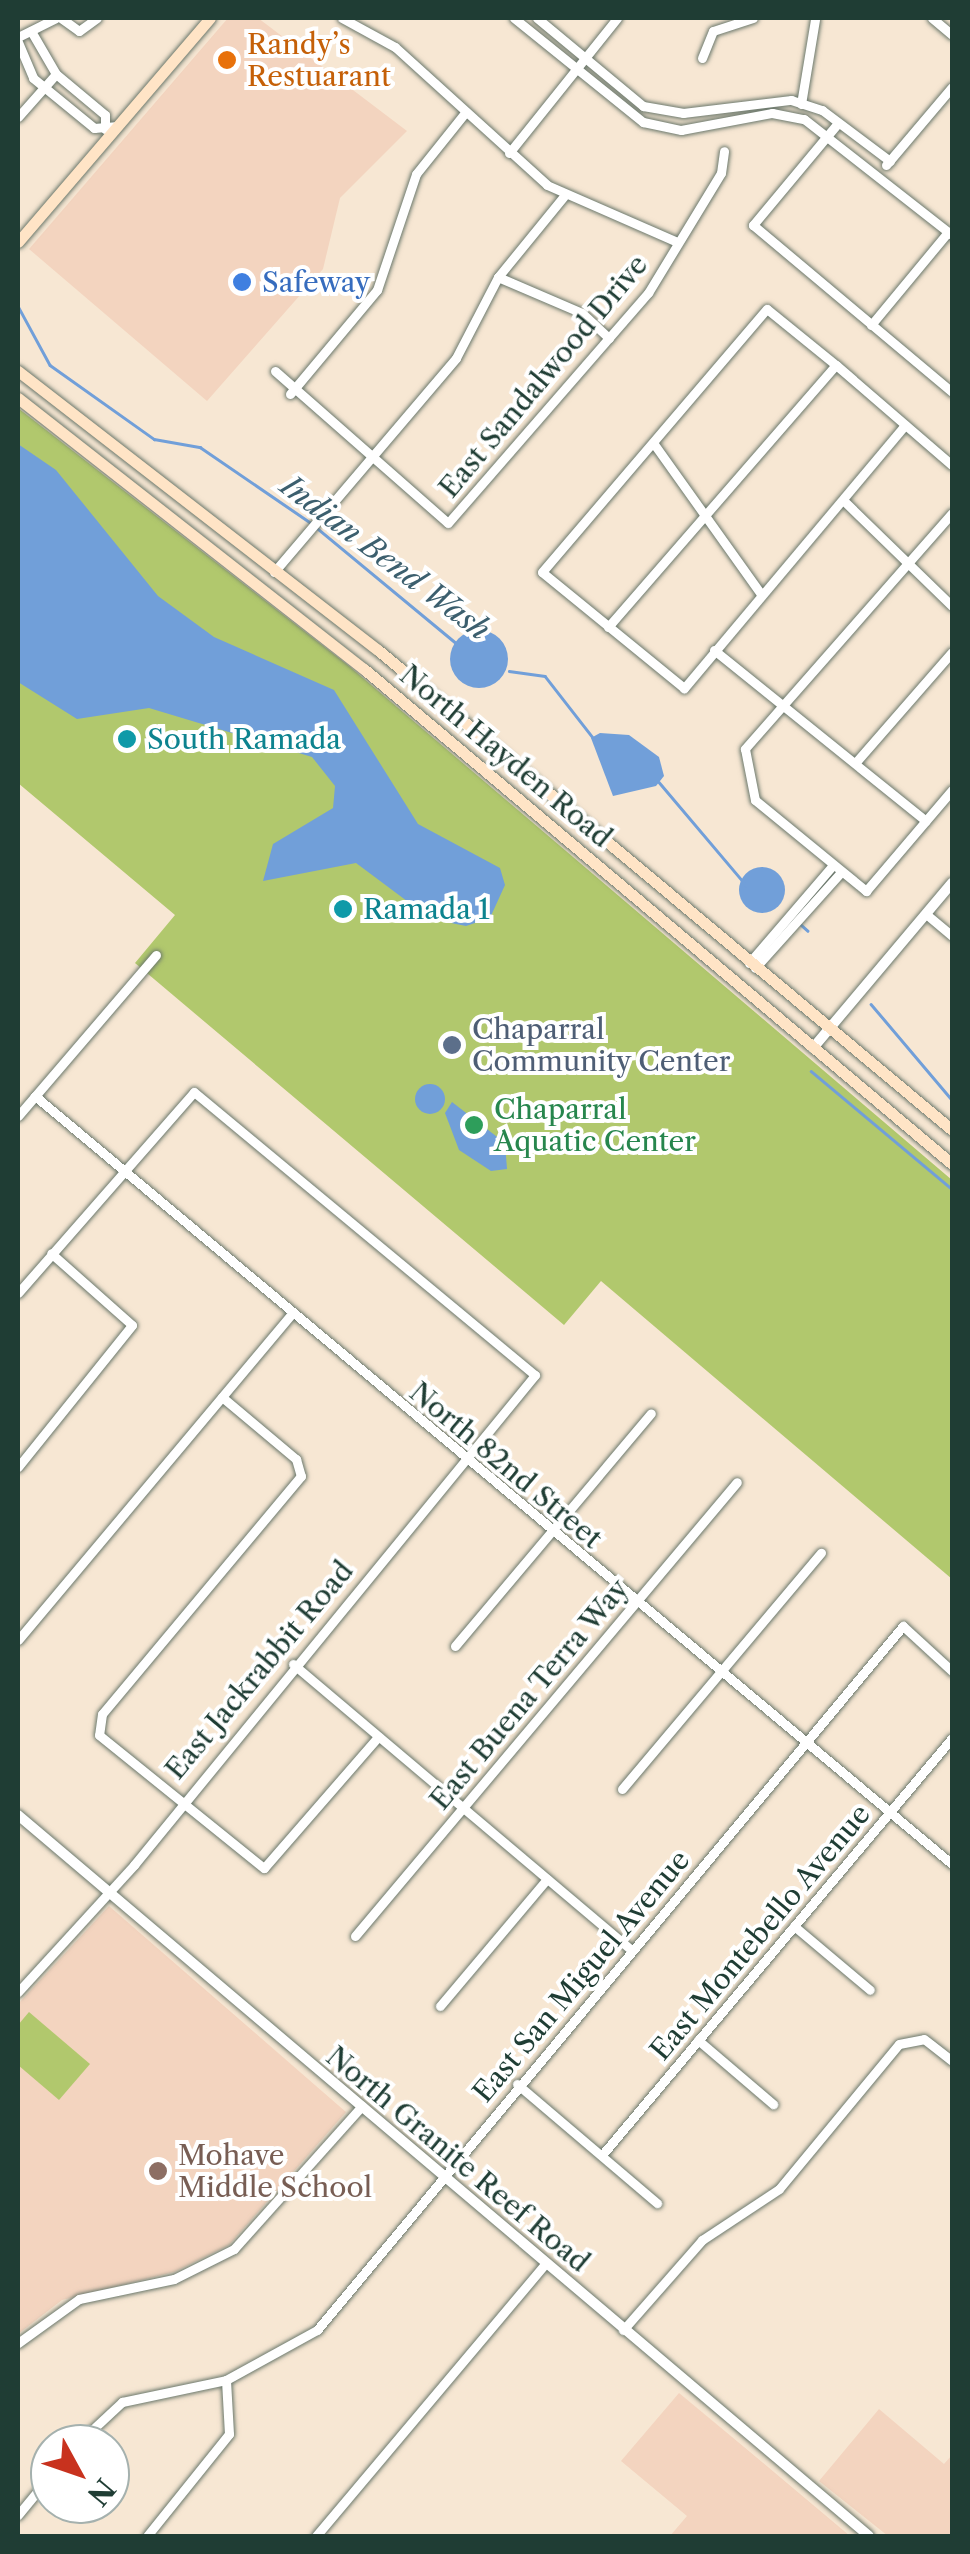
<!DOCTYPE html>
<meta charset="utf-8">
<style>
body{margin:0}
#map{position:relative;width:970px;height:2554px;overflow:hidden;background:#f7e7d3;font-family:"Libre Caslon Text",serif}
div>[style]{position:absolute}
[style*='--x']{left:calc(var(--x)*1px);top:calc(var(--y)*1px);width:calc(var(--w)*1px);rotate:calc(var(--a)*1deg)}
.built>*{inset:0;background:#f3d4bf}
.green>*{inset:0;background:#b1c86d}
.water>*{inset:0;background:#719fd9}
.round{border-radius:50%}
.stream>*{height:2.5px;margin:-1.25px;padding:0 1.25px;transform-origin:1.25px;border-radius:1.25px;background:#719fd9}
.roads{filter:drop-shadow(0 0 2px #6b786c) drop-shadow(0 0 2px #6b786c)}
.minor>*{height:9px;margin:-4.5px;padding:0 4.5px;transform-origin:4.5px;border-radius:4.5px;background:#fff}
.tertiary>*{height:10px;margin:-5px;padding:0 5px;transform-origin:5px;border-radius:5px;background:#fff}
.secondary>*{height:11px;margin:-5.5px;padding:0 5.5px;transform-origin:5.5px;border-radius:5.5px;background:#ffe4c6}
.dots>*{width:28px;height:28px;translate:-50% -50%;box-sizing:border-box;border:5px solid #fff;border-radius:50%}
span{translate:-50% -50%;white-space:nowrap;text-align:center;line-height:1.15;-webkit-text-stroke:8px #fff;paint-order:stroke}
.food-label{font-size:28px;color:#c56008}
.left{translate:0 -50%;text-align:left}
.shop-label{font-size:28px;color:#366cbe}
.street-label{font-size:28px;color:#1f3d34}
.culture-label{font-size:28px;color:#0d838f}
.service-label{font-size:28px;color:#4e5e75}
.leisure-label{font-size:28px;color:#27864d}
.education-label{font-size:28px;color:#785e54}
.water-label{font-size:30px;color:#3c5f6e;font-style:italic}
.frame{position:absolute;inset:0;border:20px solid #1f3d34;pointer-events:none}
.north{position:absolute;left:30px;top:2424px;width:100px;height:100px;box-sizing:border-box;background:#fff;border:2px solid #a5b1ae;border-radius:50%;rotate:130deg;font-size:28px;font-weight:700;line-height:40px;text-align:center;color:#1f3d34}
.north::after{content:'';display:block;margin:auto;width:35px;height:45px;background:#c8321e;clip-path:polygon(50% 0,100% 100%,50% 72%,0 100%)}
</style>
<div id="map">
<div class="built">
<i style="clip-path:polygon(228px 18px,258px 18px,407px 131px,340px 198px,323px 269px,207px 401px,29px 249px)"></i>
<i style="clip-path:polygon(109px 1906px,346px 2112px,229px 2245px,174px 2272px,62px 2300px,18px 2334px,18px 2004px)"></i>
<i style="clip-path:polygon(679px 2393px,744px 2447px,850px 2536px,670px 2536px,687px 2516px,621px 2461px)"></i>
<i style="clip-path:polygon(879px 2409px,944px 2464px,952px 2455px,952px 2536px,888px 2536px,819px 2481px)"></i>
</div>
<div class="green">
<i style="clip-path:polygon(18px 408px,349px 666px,952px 1180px,952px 1579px,601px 1281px,564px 1325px,135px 963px,175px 915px,18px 783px)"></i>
<i style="clip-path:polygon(29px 2012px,90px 2064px,59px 2100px,18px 2065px,18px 2025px)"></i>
</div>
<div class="water">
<i style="clip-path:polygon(18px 444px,56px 470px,158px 596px,214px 637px,334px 690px,418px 824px,500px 868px,505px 885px,490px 918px,466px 926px,431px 919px,356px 863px,263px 881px,273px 844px,333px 808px,335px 786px,312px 757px,149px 708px,77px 719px,18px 682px)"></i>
<i class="round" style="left:450px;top:630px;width:58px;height:58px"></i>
<i style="clip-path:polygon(600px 733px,629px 735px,659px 757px,664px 776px,656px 786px,613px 796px,591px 738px)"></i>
<i class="round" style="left:739px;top:867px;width:46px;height:46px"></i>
<i class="round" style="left:415px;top:1084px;width:30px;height:30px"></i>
<i style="clip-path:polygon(452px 1102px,505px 1143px,507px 1169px,491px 1171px,459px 1150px,445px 1113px)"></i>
</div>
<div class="stream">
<i style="--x:18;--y:306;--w:67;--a:61.5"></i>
<i style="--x:50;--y:365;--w:128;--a:35.4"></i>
<i style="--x:154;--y:439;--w:47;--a:9.9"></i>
<i style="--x:200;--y:447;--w:135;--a:34.4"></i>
<i style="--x:317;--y:528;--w:182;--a:39.6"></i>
<i style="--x:509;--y:671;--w:36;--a:8"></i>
<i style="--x:545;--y:676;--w:80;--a:52.1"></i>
<i style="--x:659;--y:782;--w:135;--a:49.8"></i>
<i style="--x:798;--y:922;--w:13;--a:42"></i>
<i style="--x:871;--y:1004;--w:126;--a:49.8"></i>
<i style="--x:811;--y:1071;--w:184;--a:39.9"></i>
</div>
<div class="roads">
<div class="minor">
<i style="--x:61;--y:18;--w:22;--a:36"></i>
<i style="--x:79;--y:31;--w:22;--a:-36"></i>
<i style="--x:342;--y:18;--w:60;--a:28.7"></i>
<i style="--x:395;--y:47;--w:205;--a:42.2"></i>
<i style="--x:547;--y:185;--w:140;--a:23.6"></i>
<i style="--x:514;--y:18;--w:166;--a:38.9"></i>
<i style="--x:643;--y:122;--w:39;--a:12"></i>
<i style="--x:681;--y:130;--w:93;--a:-10.6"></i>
<i style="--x:772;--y:113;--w:33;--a:11"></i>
<i style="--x:804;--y:119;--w:188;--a:38.1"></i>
<i style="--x:537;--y:18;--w:138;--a:39.7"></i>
<i style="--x:643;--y:106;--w:41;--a:9.9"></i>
<i style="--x:683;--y:113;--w:109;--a:-6.9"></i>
<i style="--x:791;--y:100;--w:33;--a:18"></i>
<i style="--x:822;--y:110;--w:85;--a:36.9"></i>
<i style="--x:932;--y:18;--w:26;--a:40"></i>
<i style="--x:31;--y:31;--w:50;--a:59.8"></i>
<i style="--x:56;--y:74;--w:64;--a:39.9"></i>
<i style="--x:105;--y:115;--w:14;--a:90"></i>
<i style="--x:18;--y:37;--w:42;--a:-26.6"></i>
<i style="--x:18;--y:42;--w:39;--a:67"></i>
<i style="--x:33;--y:78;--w:79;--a:39.3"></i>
<i style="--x:94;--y:128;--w:24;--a:-5"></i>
<i style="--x:702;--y:58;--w:29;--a:-68"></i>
<i style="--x:713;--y:31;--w:42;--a:-18"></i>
<i style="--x:801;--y:104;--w:86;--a:-80.6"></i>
<i style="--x:18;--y:117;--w:57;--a:-48.5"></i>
<i style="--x:838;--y:123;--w:133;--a:129.8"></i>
<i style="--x:753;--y:225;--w:260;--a:40"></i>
<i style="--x:509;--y:153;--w:173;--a:-51.3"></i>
<i style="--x:886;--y:165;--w:102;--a:-49.8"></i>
<i style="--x:498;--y:277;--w:91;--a:23.2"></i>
<i style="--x:582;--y:313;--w:37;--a:43"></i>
<i style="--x:871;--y:325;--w:121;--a:-50.4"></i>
<i style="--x:275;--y:371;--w:230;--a:41.3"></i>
<i style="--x:448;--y:523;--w:305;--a:-49"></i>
<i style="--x:648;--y:293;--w:140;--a:-58.7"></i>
<i style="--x:721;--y:173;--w:22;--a:-82"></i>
<i style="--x:290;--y:394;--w:136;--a:-50.1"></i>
<i style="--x:377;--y:290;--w:122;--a:-71.4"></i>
<i style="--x:416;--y:174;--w:77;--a:-51.3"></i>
<i style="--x:905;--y:425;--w:344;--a:130"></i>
<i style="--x:684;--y:688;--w:183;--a:-140.8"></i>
<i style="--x:542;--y:572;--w:346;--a:-49.5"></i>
<i style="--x:767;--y:309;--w:89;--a:39.1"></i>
<i style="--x:836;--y:365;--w:153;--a:40.8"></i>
<i style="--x:654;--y:444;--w:184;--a:54.5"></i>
<i style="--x:843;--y:500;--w:152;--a:44.2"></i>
<i style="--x:952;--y:513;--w:314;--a:131.3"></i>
<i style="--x:745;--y:749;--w:52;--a:78.9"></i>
<i style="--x:755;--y:800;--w:144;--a:39.3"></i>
<i style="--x:866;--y:891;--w:133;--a:-49.6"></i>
<i style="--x:274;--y:572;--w:281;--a:-49.6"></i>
<i style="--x:456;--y:358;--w:91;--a:-62.6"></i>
<i style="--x:498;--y:277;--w:104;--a:-50.8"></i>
<i style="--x:608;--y:627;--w:347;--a:-49"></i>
<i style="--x:714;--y:650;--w:272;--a:38.9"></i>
<i style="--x:856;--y:762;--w:146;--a:-48.9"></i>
<i style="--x:926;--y:914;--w:34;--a:40"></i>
<i style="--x:749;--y:963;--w:129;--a:-49.4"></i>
<i style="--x:755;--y:968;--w:129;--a:-48.1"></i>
<i style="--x:35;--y:1096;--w:1196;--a:39.95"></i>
<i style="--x:18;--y:1116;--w:212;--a:-49.4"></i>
<i style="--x:18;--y:1293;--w:267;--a:-48.8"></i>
<i style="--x:194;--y:1092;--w:443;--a:39.7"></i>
<i style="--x:535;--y:1375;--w:633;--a:129.3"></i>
<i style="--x:134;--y:1865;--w:172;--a:132.4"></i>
<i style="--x:222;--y:1397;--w:97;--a:40"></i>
<i style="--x:296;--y:1459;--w:18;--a:74"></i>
<i style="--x:301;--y:1476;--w:310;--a:129.9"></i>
<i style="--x:102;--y:1714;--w:21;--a:98"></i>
<i style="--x:99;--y:1735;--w:212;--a:38.9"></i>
<i style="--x:264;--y:1868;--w:174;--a:-49"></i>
<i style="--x:18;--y:1467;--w:182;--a:-51.2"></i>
<i style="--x:132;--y:1325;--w:108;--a:-138.4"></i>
<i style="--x:18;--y:1640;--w:426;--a:-50"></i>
<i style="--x:455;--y:1646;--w:304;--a:-49.9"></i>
<i style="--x:293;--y:1664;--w:443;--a:40.2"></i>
<i style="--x:622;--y:1789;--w:309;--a:-49.9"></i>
<i style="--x:794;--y:1926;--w:99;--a:40.1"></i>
<i style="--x:355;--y:1936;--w:593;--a:-49.92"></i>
<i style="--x:440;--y:2006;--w:166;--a:-49.9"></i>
<i style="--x:698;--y:2040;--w:99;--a:40.5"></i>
<i style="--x:517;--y:2084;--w:184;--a:40.4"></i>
<i style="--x:602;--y:2155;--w:544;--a:-49.99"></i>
<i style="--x:623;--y:2330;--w:120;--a:-48.7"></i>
<i style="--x:702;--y:2240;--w:92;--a:-33.5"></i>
<i style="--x:779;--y:2189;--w:188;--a:-50.4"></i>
<i style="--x:899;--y:2044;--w:25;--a:-11"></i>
<i style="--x:924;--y:2039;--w:36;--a:38"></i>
<i style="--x:18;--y:2343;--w:75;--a:-35.8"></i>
<i style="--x:79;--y:2299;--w:97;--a:-11.9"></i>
<i style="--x:174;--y:2279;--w:67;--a:-26.6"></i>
<i style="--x:234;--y:2249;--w:192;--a:-48.2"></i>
<i style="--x:77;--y:2444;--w:62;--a:-43"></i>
<i style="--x:122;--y:2402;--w:106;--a:-11.9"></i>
<i style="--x:226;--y:2380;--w:104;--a:-28.8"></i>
<i style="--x:317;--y:2330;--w:916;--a:-50.23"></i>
<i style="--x:903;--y:1626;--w:67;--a:42.6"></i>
<i style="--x:18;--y:2515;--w:50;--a:-50.6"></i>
<i style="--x:147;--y:2536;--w:131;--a:-51.2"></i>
<i style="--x:229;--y:2434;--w:54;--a:-93.2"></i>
<i style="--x:316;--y:2536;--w:357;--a:-49.9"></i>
</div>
<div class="tertiary">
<i style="--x:813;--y:1048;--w:216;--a:-49.9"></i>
<i style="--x:18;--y:1815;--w:1115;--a:40.27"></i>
</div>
<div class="secondary">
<i style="--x:18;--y:242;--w:295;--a:-49.4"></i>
<i style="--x:18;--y:371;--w:455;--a:37.8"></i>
<i style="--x:378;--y:650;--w:748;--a:39.9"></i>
<i style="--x:18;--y:398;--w:439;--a:38.1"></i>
<i style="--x:364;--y:669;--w:769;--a:40.09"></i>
</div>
</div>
<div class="dots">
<i style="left:227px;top:60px;background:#e8710a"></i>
<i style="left:242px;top:282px;background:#3f7fe0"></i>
<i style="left:127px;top:739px;background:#0f9aa8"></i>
<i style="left:343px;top:909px;background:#0f9aa8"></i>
<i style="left:452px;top:1045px;background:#5c6f8a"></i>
<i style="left:474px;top:1125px;background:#2e9e5b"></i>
<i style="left:158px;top:2171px;background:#8d6e63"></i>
</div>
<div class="food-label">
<span class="left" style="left:247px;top:60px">Randy’s<br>Restuarant</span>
</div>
<div class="shop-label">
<span class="left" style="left:262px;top:282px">Safeway</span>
</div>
<div class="street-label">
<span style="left:543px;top:376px;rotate:-50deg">East Sandalwood Drive</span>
<span style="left:506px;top:756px;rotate:40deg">North Hayden Road</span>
<span style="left:506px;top:1465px;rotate:40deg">North 82nd Street</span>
<span style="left:259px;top:1670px;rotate:-50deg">East Jackrabbit Road</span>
<span style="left:529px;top:1694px;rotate:-50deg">East Buena Terra Way</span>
<span style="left:760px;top:1932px;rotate:-50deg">East Montebello Avenue</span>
<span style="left:581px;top:1976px;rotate:-50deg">East San Miguel Avenue</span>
<span style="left:458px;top:2159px;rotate:40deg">North Granite Reef Road</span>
</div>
<div class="culture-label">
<span class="left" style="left:147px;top:739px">South Ramada</span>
<span class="left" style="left:363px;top:909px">Ramada 1</span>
</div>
<div class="service-label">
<span class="left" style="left:472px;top:1045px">Chaparral<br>Community Center</span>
</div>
<div class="leisure-label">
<span class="left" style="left:494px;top:1125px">Chaparral<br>Aquatic Center</span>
</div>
<div class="education-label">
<span class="left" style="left:178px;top:2171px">Mohave<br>Middle School</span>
</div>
<div class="water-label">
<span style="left:385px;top:558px;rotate:37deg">Indian Bend Wash</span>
</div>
<div class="frame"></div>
<div class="north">N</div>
</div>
